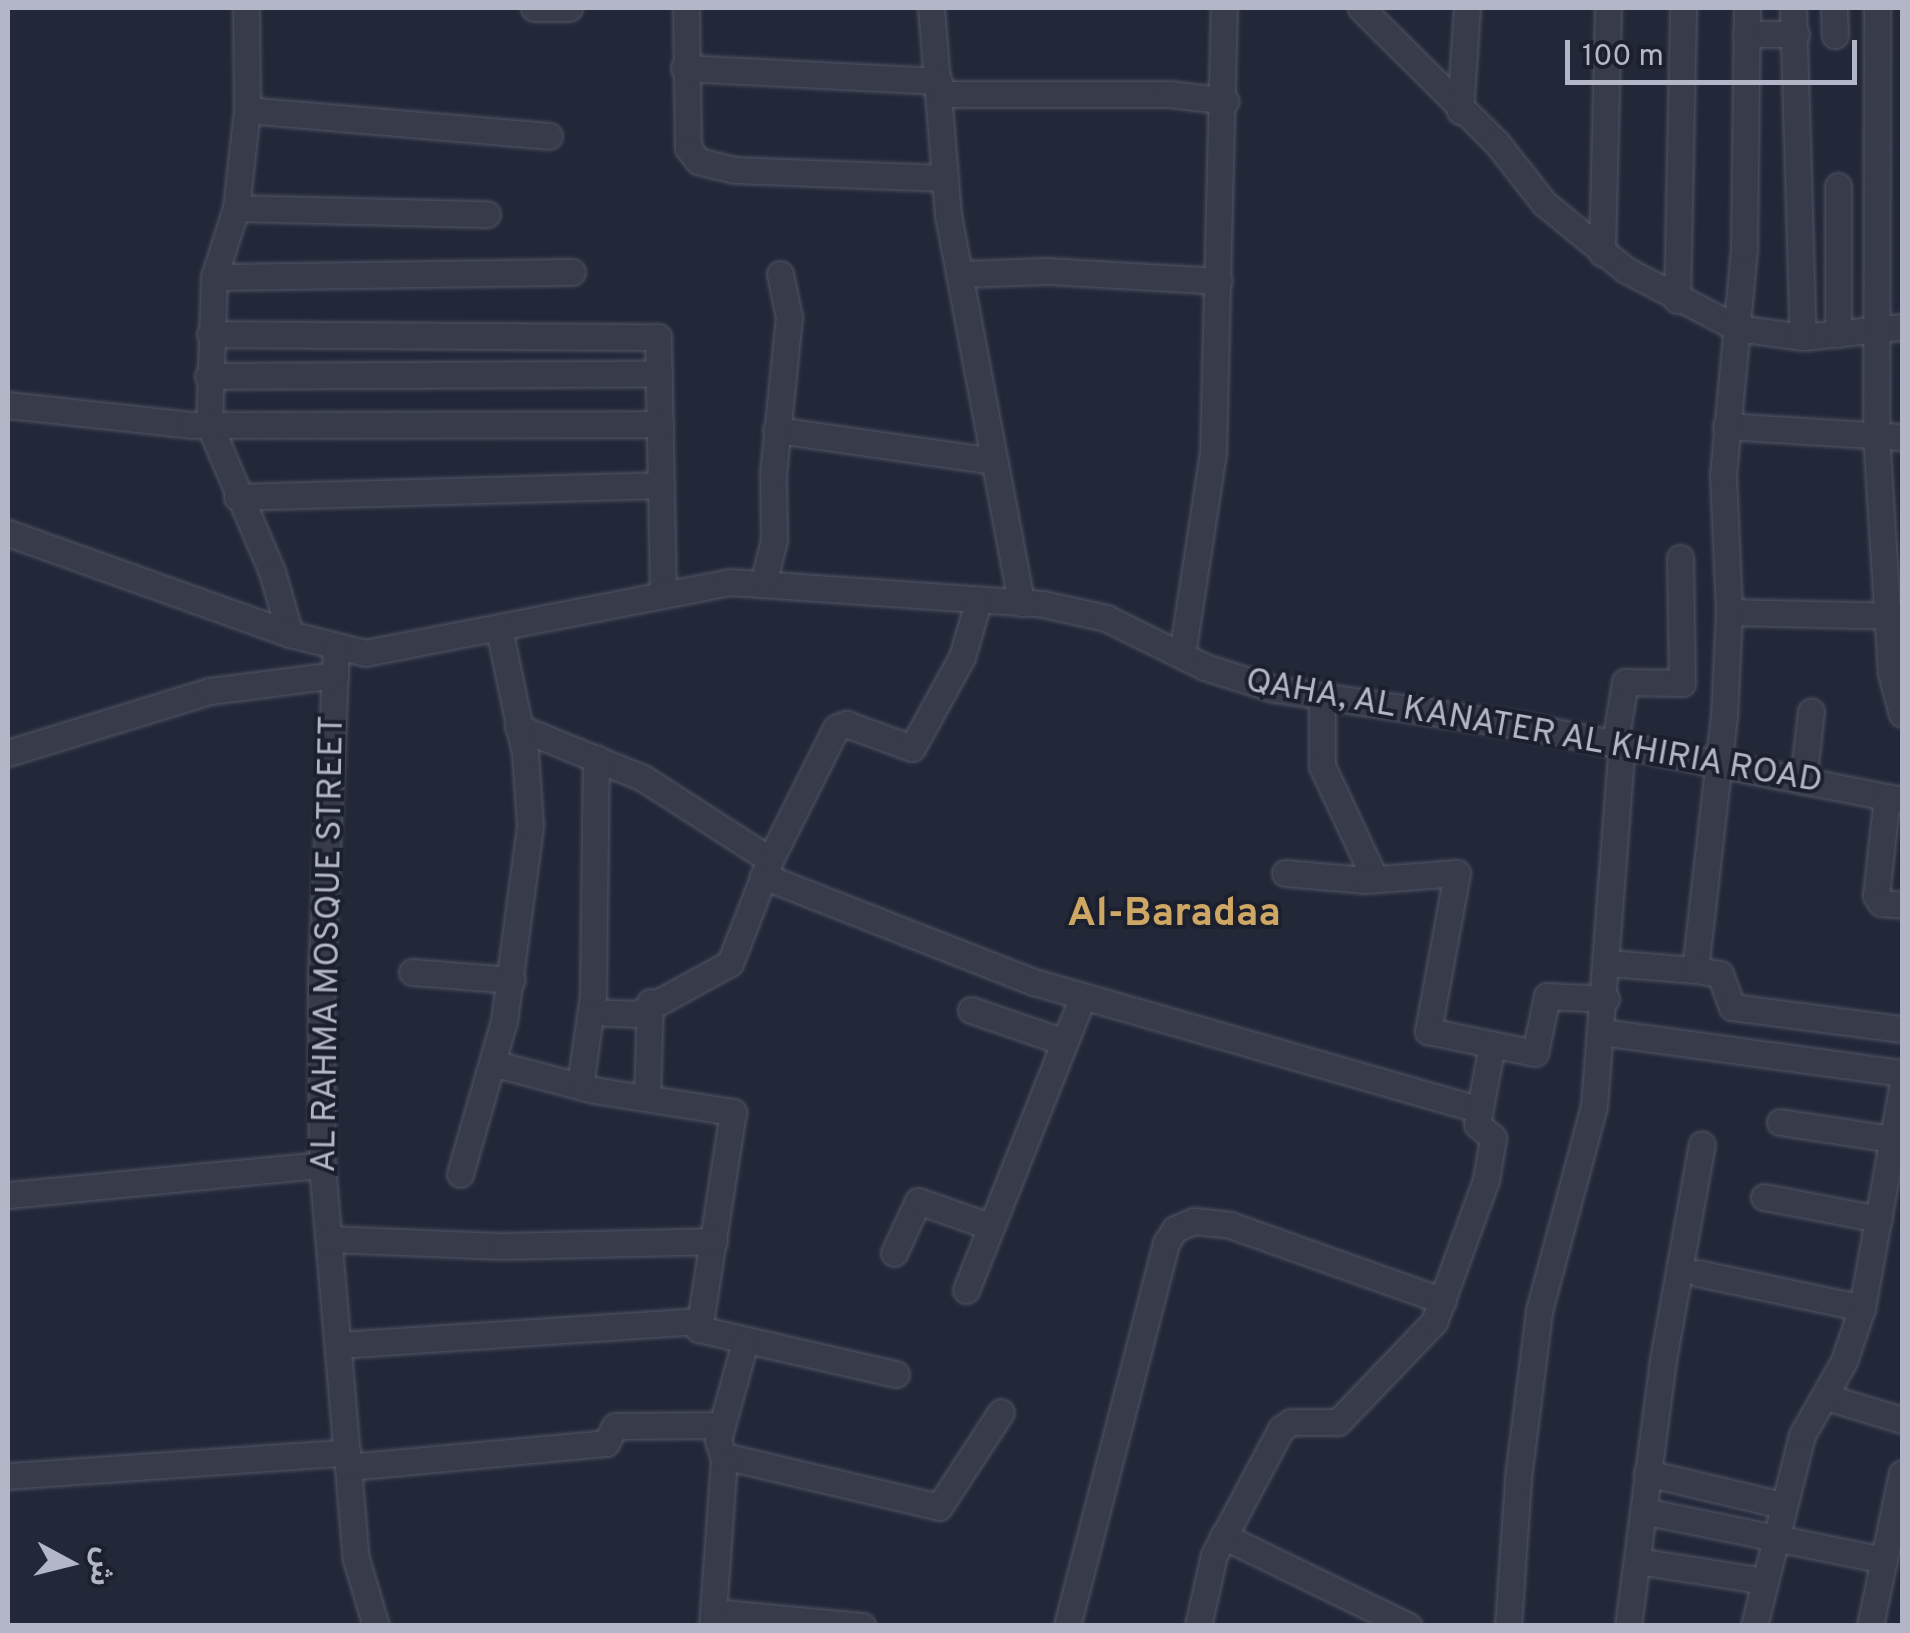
<!DOCTYPE html>
<meta charset="utf-8">
<style>
body{margin:0}
#map{position:relative;width:1910px;height:1633px;overflow:hidden;background:#232839;font-family:Overpass,"Noto Sans Arabic",sans-serif}
div>[style]{position:absolute}
[style*='--x']{left:calc(var(--x)*1px);top:calc(var(--y)*1px);width:calc(var(--w)*1px);rotate:calc(var(--a)*1deg)}
.roads{filter:drop-shadow(0 0 2px #525665) drop-shadow(0 0 2px #525665)}
.minor>*{height:25px;margin:-12.5px;padding:0 12.5px;transform-origin:12.5px;border-radius:12.5px;background:#373b4a}
span{translate:-50% -50%;white-space:nowrap;text-align:center;line-height:1.15;-webkit-text-stroke:8px #1c202e;paint-order:stroke}
.street-label{font-size:35px;color:#b2b6c6}
.quarter-label{font-size:40px;color:#cea765;font-weight:700}
.frame{position:absolute;inset:0;border:10px solid #b2b6c6;pointer-events:none}
.north{position:absolute;left:20px;top:1513px;width:100px;height:100px;-webkit-text-stroke:8px #1c202e;paint-order:stroke;rotate:97deg;font-size:28px;font-weight:700;line-height:40px;text-align:center;color:#b2b6c6}
.north::after{content:'';display:block;margin:auto;width:35px;height:45px;background:#b2b6c6;clip-path:polygon(50% 0,100% 100%,50% 72%,0 100%)}
.scale{position:absolute;left:1565px;top:40px;width:292px;height:45px;box-sizing:border-box;border:5px solid #b2b6c6;border-top:0;padding-left:12px;font-size:30px;line-height:35px;white-space:nowrap;color:#b2b6c6;-webkit-text-stroke:8px #1c202e;paint-order:stroke}
</style>
<div id="map">
<div class="roads">
<div class="minor">
<i style="--x:246;--y:8;--w:102;--a:89.4"></i>
<i style="--x:247;--y:110;--w:99;--a:96.4"></i>
<i style="--x:236;--y:208;--w:72;--a:107.7"></i>
<i style="--x:214;--y:277;--w:147;--a:91.9"></i>
<i style="--x:209;--y:424;--w:161;--a:66.9"></i>
<i style="--x:272;--y:572;--w:65;--a:73.8"></i>
<i style="--x:534;--y:8;--w:35;--a:0"></i>
<i style="--x:686;--y:8;--w:140;--a:89.2"></i>
<i style="--x:688;--y:148;--w:16;--a:52"></i>
<i style="--x:698;--y:161;--w:37;--a:14"></i>
<i style="--x:734;--y:170;--w:211;--a:2.2"></i>
<i style="--x:931;--y:8;--w:208;--a:85.3"></i>
<i style="--x:948;--y:215;--w:395;--a:79.3"></i>
<i style="--x:1361;--y:8;--w:192;--a:44.8"></i>
<i style="--x:1497;--y:143;--w:76;--a:51.9"></i>
<i style="--x:1544;--y:203;--w:106;--a:39.3"></i>
<i style="--x:1626;--y:270;--w:125;--a:27.6"></i>
<i style="--x:1737;--y:328;--w:67;--a:7.8"></i>
<i style="--x:1803;--y:337;--w:100;--a:-5.8"></i>
<i style="--x:1793;--y:8;--w:329;--a:88.3"></i>
<i style="--x:1834;--y:8;--w:27;--a:88"></i>
<i style="--x:1877;--y:8;--w:427;--a:90.1"></i>
<i style="--x:1876;--y:435;--w:238;--a:86.4"></i>
<i style="--x:1891;--y:673;--w:42;--a:75"></i>
<i style="--x:1746;--y:34;--w:50;--a:0"></i>
<i style="--x:684;--y:68;--w:255;--a:2.9"></i>
<i style="--x:940;--y:94;--w:230;--a:0"></i>
<i style="--x:1170;--y:94;--w:56;--a:7.1"></i>
<i style="--x:247;--y:110;--w:303;--a:4.9"></i>
<i style="--x:1460;--y:111;--w:103;--a:-86.1"></i>
<i style="--x:236;--y:208;--w:251;--a:1.4"></i>
<i style="--x:1602;--y:253;--w:245;--a:-88.6"></i>
<i style="--x:961;--y:274;--w:86;--a:-2"></i>
<i style="--x:1047;--y:271;--w:172;--a:3.3"></i>
<i style="--x:214;--y:277;--w:358;--a:-0.8"></i>
<i style="--x:1677;--y:300;--w:292;--a:-88.8"></i>
<i style="--x:210;--y:334;--w:448;--a:0.4"></i>
<i style="--x:658;--y:337;--w:253;--a:88.9"></i>
<i style="--x:1838;--y:334;--w:148;--a:-90"></i>
<i style="--x:208;--y:376;--w:451;--a:-0.3"></i>
<i style="--x:8;--y:405;--w:184;--a:6.2"></i>
<i style="--x:191;--y:425;--w:469;--a:-0.1"></i>
<i style="--x:1726;--y:426;--w:176;--a:3.6"></i>
<i style="--x:776;--y:430;--w:221;--a:8.1"></i>
<i style="--x:237;--y:497;--w:424;--a:-1.6"></i>
<i style="--x:8;--y:533;--w:300;--a:19.7"></i>
<i style="--x:290;--y:634;--w:77;--a:14.2"></i>
<i style="--x:365;--y:653;--w:372;--a:-11"></i>
<i style="--x:730;--y:582;--w:314;--a:4"></i>
<i style="--x:1043;--y:604;--w:65;--a:12.5"></i>
<i style="--x:1106;--y:618;--w:110;--a:26.3"></i>
<i style="--x:1205;--y:667;--w:72;--a:17.7"></i>
<i style="--x:1274;--y:689;--w:254;--a:8.4"></i>
<i style="--x:1525;--y:726;--w:384;--a:11.1"></i>
<i style="--x:764;--y:580;--w:41;--a:-76"></i>
<i style="--x:774;--y:540;--w:66;--a:-90.9"></i>
<i style="--x:773;--y:474;--w:158;--a:-84.2"></i>
<i style="--x:789;--y:317;--w:44;--a:-101.8"></i>
<i style="--x:1729;--y:612;--w:173;--a:1.3"></i>
<i style="--x:336;--y:648;--w:332;--a:92.6"></i>
<i style="--x:321;--y:980;--w:185;--a:89.7"></i>
<i style="--x:322;--y:1165;--w:395;--a:85.1"></i>
<i style="--x:356;--y:1559;--w:70;--a:73.4"></i>
<i style="--x:1182;--y:655;--w:205;--a:-81.3"></i>
<i style="--x:1213;--y:452;--w:444;--a:-88.6"></i>
<i style="--x:1322;--y:697;--w:69;--a:90"></i>
<i style="--x:1322;--y:766;--w:125;--a:64.9"></i>
<i style="--x:518;--y:727;--w:135;--a:22.2"></i>
<i style="--x:643;--y:778;--w:151;--a:32.8"></i>
<i style="--x:1615;--y:742;--w:61;--a:-80.5"></i>
<i style="--x:1625;--y:682;--w:57;--a:1"></i>
<i style="--x:1682;--y:683;--w:125;--a:-90.9"></i>
<i style="--x:8;--y:753;--w:211;--a:-17.1"></i>
<i style="--x:210;--y:691;--w:126;--a:-7.3"></i>
<i style="--x:1803;--y:781;--w:70;--a:-83.5"></i>
<i style="--x:1887;--y:797;--w:99;--a:96.4"></i>
<i style="--x:1876;--y:895;--w:9;--a:58"></i>
<i style="--x:1881;--y:903;--w:21;--a:5"></i>
<i style="--x:1285;--y:873;--w:80;--a:5"></i>
<i style="--x:1365;--y:880;--w:92;--a:-4.4"></i>
<i style="--x:1457;--y:873;--w:161;--a:100.4"></i>
<i style="--x:1428;--y:1031;--w:109;--a:11.6"></i>
<i style="--x:1535;--y:1053;--w:58;--a:-78.1"></i>
<i style="--x:1547;--y:996;--w:59;--a:2.9"></i>
<i style="--x:763;--y:876;--w:291;--a:21.4"></i>
<i style="--x:1034;--y:982;--w:464;--a:16"></i>
<i style="--x:1609;--y:963;--w:86;--a:4.7"></i>
<i style="--x:1695;--y:970;--w:255;--a:-83.5"></i>
<i style="--x:1724;--y:717;--w:105;--a:-87.3"></i>
<i style="--x:1729;--y:612;--w:137;--a:-92.5"></i>
<i style="--x:1723;--y:475;--w:227;--a:-84.7"></i>
<i style="--x:1744;--y:249;--w:241;--a:-89.3"></i>
<i style="--x:1695;--y:970;--w:25;--a:9"></i>
<i style="--x:1720;--y:974;--w:35;--a:70"></i>
<i style="--x:1732;--y:1007;--w:171;--a:7.4"></i>
<i style="--x:412;--y:972;--w:100;--a:4.6"></i>
<i style="--x:971;--y:1010;--w:98;--a:19"></i>
<i style="--x:592;--y:1012;--w:45;--a:2.5"></i>
<i style="--x:637;--y:1014;--w:106;--a:-28.7"></i>
<i style="--x:730;--y:963;--w:110;--a:-68.8"></i>
<i style="--x:770;--y:860;--w:148;--a:-63.4"></i>
<i style="--x:836;--y:728;--w:11;--a:-22"></i>
<i style="--x:846;--y:724;--w:70;--a:20"></i>
<i style="--x:912;--y:748;--w:104;--a:-61.2"></i>
<i style="--x:962;--y:657;--w:60;--a:-73.7"></i>
<i style="--x:1602;--y:1032;--w:303;--a:7.8"></i>
<i style="--x:492;--y:1063;--w:106;--a:14.8"></i>
<i style="--x:594;--y:1090;--w:141;--a:9"></i>
<i style="--x:733;--y:1112;--w:220;--a:98.9"></i>
<i style="--x:699;--y:1329;--w:202;--a:12.9"></i>
<i style="--x:580;--y:1085;--w:91;--a:-81.8"></i>
<i style="--x:593;--y:995;--w:237;--a:-89.3"></i>
<i style="--x:647;--y:1097;--w:95;--a:-88.2"></i>
<i style="--x:1780;--y:1122;--w:114;--a:8.6"></i>
<i style="--x:460;--y:1174;--w:159;--a:-74"></i>
<i style="--x:504;--y:1021;--w:198;--a:-82.4"></i>
<i style="--x:530;--y:825;--w:71;--a:-94"></i>
<i style="--x:525;--y:754;--w:128;--a:-101.7"></i>
<i style="--x:8;--y:1195;--w:315;--a:-5.5"></i>
<i style="--x:1764;--y:1197;--w:117;--a:10.8"></i>
<i style="--x:329;--y:1239;--w:172;--a:2.3"></i>
<i style="--x:501;--y:1246;--w:213;--a:-1.3"></i>
<i style="--x:894;--y:1253;--w:57;--a:-65.2"></i>
<i style="--x:918;--y:1201;--w:75;--a:19.4"></i>
<i style="--x:1698;--y:1273;--w:168;--a:12"></i>
<i style="--x:966;--y:1290;--w:316;--a:-68.3"></i>
<i style="--x:339;--y:1345;--w:361;--a:-3.8"></i>
<i style="--x:1826;--y:1397;--w:79;--a:16.8"></i>
<i style="--x:724;--y:1456;--w:221;--a:13.3"></i>
<i style="--x:939;--y:1507;--w:113;--a:-56.9"></i>
<i style="--x:349;--y:1467;--w:258;--a:-5.3"></i>
<i style="--x:606;--y:1443;--w:19;--a:-62"></i>
<i style="--x:615;--y:1426;--w:106;--a:-0.5"></i>
<i style="--x:1647;--y:1473;--w:139;--a:13.3"></i>
<i style="--x:8;--y:1476;--w:340;--a:-4"></i>
<i style="--x:1643;--y:1511;--w:246;--a:11.5"></i>
<i style="--x:1223;--y:1536;--w:206;--a:25.9"></i>
<i style="--x:1638;--y:1561;--w:128;--a:9"></i>
<i style="--x:715;--y:1612;--w:148;--a:5.4"></i>
<i style="--x:712;--y:1626;--w:167;--a:-85.9"></i>
<i style="--x:724;--y:1459;--w:20;--a:-108"></i>
<i style="--x:718;--y:1440;--w:102;--a:-74.6"></i>
<i style="--x:1067;--y:1626;--w:396;--a:-75.5"></i>
<i style="--x:1166;--y:1243;--w:17;--a:-57"></i>
<i style="--x:1175;--y:1229;--w:21;--a:-23"></i>
<i style="--x:1194;--y:1221;--w:36;--a:6"></i>
<i style="--x:1230;--y:1225;--w:226;--a:19.6"></i>
<i style="--x:1198;--y:1626;--w:73;--a:-77.3"></i>
<i style="--x:1214;--y:1555;--w:143;--a:-62"></i>
<i style="--x:1281;--y:1429;--w:12;--a:-35"></i>
<i style="--x:1291;--y:1422;--w:47;--a:0"></i>
<i style="--x:1338;--y:1422;--w:139;--a:-46.2"></i>
<i style="--x:1434;--y:1322;--w:151;--a:-69.9"></i>
<i style="--x:1486;--y:1180;--w:43;--a:-80.5"></i>
<i style="--x:1493;--y:1138;--w:21;--a:-139"></i>
<i style="--x:1477;--y:1124;--w:80;--a:-79.2"></i>
<i style="--x:1508;--y:1626;--w:148;--a:-86.1"></i>
<i style="--x:1518;--y:1478;--w:168;--a:-82.8"></i>
<i style="--x:1539;--y:1311;--w:212;--a:-75"></i>
<i style="--x:1594;--y:1106;--w:363;--a:-85.6"></i>
<i style="--x:1628;--y:1626;--w:268;--a:-82.5"></i>
<i style="--x:1663;--y:1360;--w:219;--a:-79.8"></i>
<i style="--x:1754;--y:1626;--w:197;--a:-75.9"></i>
<i style="--x:1802;--y:1435;--w:85;--a:-60.4"></i>
<i style="--x:1844;--y:1361;--w:56;--a:-71.2"></i>
<i style="--x:1862;--y:1308;--w:224;--a:-79.7"></i>
<i style="--x:1870;--y:1626;--w:156;--a:-78.2"></i>
</div>
</div>
<div class="street-label">
<span style="left:1534px;top:732px;rotate:10deg">QAHA, AL KANATER AL KHIRIA ROAD</span>
<span style="left:329px;top:944px;rotate:-89deg">AL RAHMA MOSQUE STREET</span>
</div>
<div class="quarter-label">
<span style="left:1174px;top:915px">Al-Baradaa</span>
</div>
<div class="frame"></div>
<div class="north">ش</div>
<div class="scale">100 m</div>
</div>
